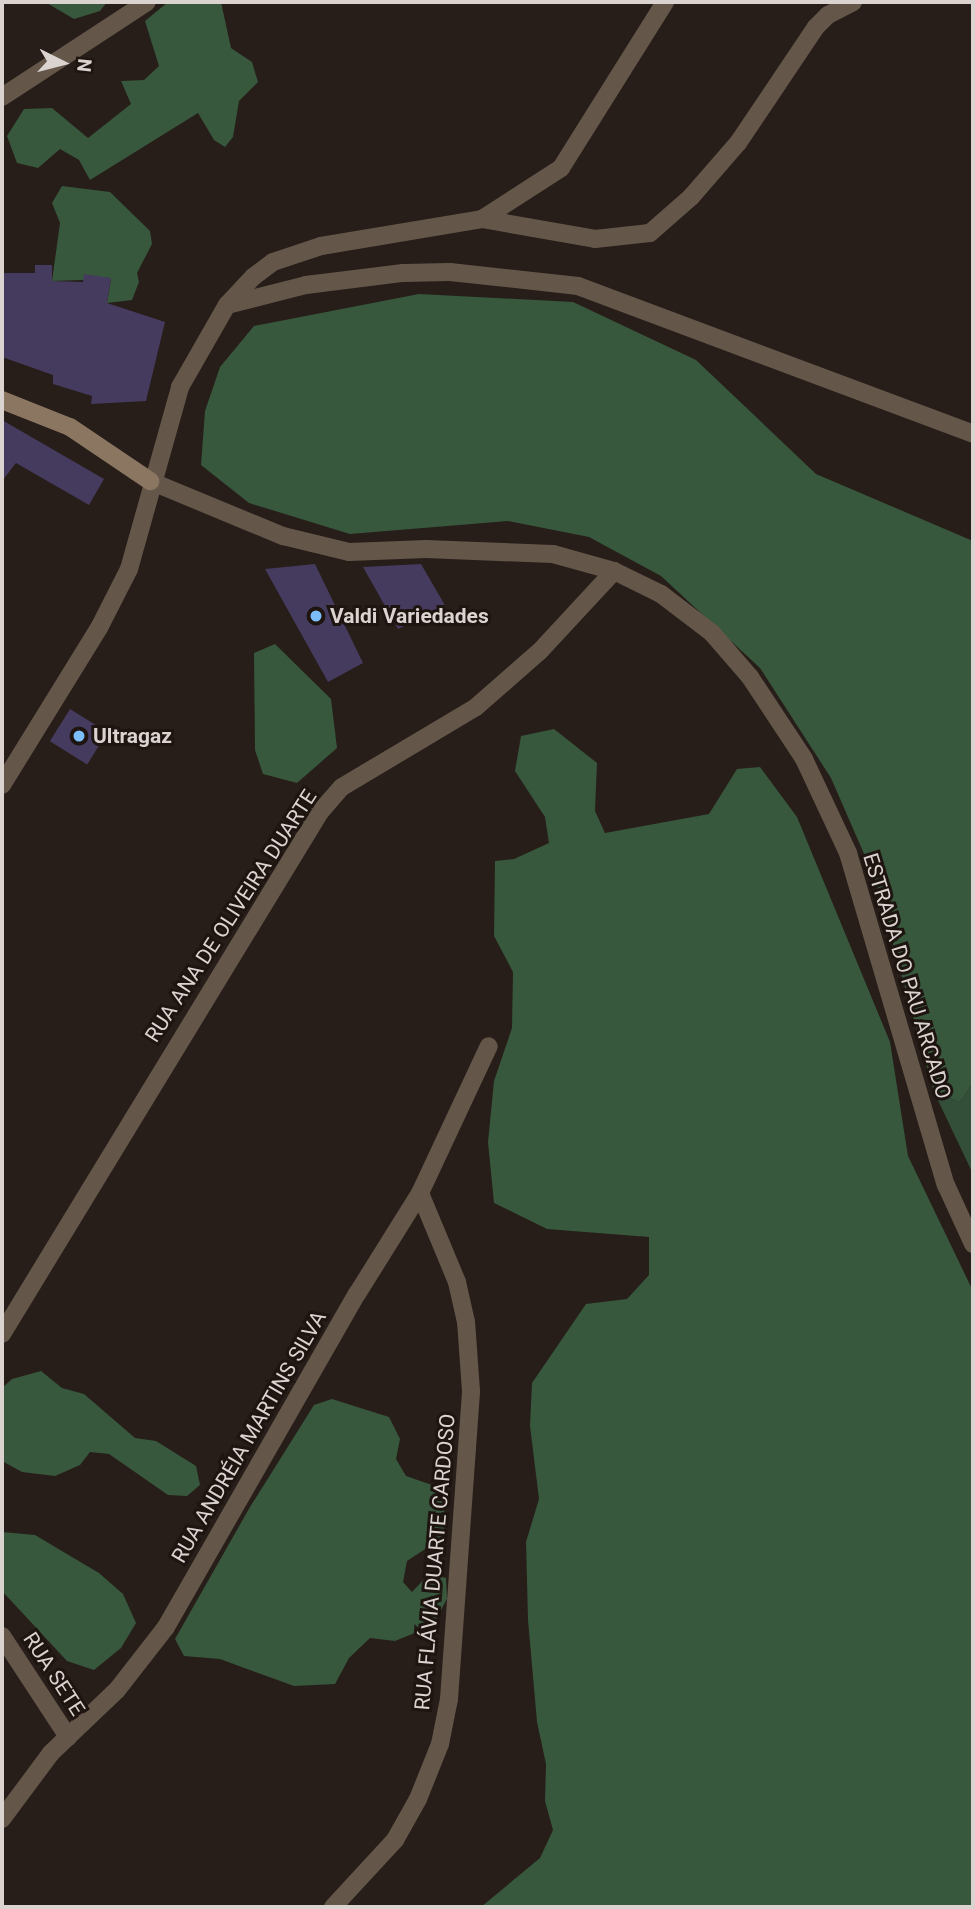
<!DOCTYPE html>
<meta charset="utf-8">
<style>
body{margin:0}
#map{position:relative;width:975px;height:1909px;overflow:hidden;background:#271d19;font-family:Roboto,sans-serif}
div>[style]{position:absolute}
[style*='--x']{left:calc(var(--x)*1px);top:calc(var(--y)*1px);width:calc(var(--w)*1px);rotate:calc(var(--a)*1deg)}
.green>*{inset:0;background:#334f39}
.forest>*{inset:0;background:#37583d}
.building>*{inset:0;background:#453b5e;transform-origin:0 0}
.street>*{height:18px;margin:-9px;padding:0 9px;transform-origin:9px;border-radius:9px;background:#64574a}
.secondary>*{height:18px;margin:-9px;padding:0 9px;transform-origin:9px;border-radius:9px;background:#8b7662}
.dots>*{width:19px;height:19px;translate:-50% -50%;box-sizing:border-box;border:4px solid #1e1410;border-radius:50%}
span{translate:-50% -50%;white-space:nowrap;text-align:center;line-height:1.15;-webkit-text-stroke:6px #1e1410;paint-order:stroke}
.poi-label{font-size:21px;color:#dad3d0;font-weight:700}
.left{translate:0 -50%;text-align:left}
.street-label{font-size:21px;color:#dad3d0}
.frame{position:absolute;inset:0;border:4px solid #dad3d0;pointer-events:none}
.north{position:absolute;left:28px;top:28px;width:70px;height:70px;-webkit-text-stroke:5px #1e1410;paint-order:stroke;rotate:96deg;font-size:19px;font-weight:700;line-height:28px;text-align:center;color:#dad3d0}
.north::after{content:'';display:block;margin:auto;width:24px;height:32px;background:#dad3d0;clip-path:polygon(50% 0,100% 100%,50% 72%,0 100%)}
</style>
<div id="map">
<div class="green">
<i style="clip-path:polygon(973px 1083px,973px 1174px,934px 1092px,960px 1102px)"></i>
</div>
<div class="forest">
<i style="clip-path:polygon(45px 2px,107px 2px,100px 11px,74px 19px)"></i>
<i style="clip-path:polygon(168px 2px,221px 2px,231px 48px,252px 62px,258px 82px,239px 101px,233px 137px,225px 147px,214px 140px,198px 113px,90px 180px,79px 160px,60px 149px,38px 168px,17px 163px,7px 136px,24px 109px,52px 108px,88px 138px,131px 104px,121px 81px,144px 80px,159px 66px,145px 21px)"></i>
<i style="clip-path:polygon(62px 186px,110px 192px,150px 231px,152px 244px,137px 273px,139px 282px,132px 300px,107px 303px,111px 279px,52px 281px,60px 223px,52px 203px)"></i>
<i style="clip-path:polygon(419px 294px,573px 302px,696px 360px,816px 474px,973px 541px,973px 1083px,960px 1102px,934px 1092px,875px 879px,831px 778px,760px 668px,661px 576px,589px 537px,508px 521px,350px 534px,249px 503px,201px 465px,205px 411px,220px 367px,254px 326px)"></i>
<i style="clip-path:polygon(275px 644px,331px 699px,337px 748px,297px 783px,263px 774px,255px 750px,254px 653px)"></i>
<i style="clip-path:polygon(554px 729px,597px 763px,595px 811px,605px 833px,709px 814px,737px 769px,760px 767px,797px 817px,890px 1042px,908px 1156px,973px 1291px,973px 1907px,481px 1907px,540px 1858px,553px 1830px,545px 1801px,546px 1764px,537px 1722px,528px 1620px,526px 1542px,539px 1499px,530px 1426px,532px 1383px,586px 1304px,627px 1299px,649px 1275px,649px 1237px,547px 1229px,494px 1203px,488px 1142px,494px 1081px,512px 1028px,513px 972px,494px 936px,495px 861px,514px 859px,549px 843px,545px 817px,515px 771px,521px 736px)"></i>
<i style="clip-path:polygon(41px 1371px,62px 1388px,84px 1394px,135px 1438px,156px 1441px,196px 1466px,200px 1485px,187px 1496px,168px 1495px,109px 1454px,90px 1452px,80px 1465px,55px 1476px,22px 1472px,2px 1461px,2px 1388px,12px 1379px)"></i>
<i style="clip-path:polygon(332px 1399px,389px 1417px,400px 1439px,396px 1459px,406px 1476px,432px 1485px,442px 1499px,446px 1521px,442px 1538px,407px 1561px,403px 1582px,412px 1592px,429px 1574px,446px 1578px,447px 1599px,432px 1626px,395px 1641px,370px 1638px,349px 1658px,335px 1684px,294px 1686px,220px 1659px,184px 1656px,175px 1639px,250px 1507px,314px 1405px)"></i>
<i style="clip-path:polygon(2px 1532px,35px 1535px,99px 1573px,123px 1594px,136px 1623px,121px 1648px,94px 1670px,67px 1661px,2px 1591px)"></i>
</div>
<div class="building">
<i style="clip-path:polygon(35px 265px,52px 265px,52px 281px,83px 282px,84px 274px,111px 278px,107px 303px,165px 322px,146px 401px,91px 404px,92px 396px,53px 384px,53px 375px,2px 357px,2px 273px,35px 273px)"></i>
<i style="clip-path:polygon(2px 420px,104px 479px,89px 505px,16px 463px,2px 481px)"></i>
<i style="clip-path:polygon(315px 564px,363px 663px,328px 682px,265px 569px)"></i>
<i style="clip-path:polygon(421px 564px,446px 607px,398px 629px,363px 567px)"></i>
<i style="left:70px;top:709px;width:44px;height:38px;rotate:32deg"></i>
</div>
<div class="street">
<i style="--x:2;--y:97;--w:173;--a:-33.2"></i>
<i style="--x:482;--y:219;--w:94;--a:-32.8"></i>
<i style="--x:561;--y:168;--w:196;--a:-57.9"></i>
<i style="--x:227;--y:305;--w:81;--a:-14.2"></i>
<i style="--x:306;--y:285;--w:98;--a:-7.1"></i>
<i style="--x:403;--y:273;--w:47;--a:-1.2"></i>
<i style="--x:450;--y:272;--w:129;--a:6.2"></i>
<i style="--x:578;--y:286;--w:422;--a:20.5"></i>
<i style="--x:150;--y:481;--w:144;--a:22.5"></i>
<i style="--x:283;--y:536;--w:68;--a:13.6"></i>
<i style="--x:349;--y:552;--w:77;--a:-2.2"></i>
<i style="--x:426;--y:549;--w:127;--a:2.3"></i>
<i style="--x:553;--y:554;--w:63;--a:15.6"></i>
<i style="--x:614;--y:571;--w:52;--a:26.1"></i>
<i style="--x:661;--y:594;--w:64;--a:37.4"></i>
<i style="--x:712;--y:633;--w:58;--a:49.2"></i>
<i style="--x:750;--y:677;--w:98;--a:56.6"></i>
<i style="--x:804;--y:759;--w:104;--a:64.9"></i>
<i style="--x:848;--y:853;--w:346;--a:73.6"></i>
<i style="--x:946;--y:1185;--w:65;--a:65.4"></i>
<i style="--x:2;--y:785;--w:185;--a:-58.3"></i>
<i style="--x:99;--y:628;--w:66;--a:-63"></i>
<i style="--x:129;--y:569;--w:189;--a:-74.3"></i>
<i style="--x:180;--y:387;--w:95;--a:-60.2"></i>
<i style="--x:227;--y:305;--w:38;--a:-47"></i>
<i style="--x:253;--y:277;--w:25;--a:-37"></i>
<i style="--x:273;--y:262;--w:51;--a:-18.4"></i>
<i style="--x:321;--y:246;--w:163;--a:-9.5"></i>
<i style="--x:482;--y:219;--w:115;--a:10"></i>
<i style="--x:595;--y:239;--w:55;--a:-6.2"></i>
<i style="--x:650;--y:233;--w:55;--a:-41.3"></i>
<i style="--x:691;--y:197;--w:72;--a:-49"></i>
<i style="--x:738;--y:143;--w:140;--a:-56.1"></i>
<i style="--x:816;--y:27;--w:17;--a:-45"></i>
<i style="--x:828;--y:15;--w:28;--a:-27"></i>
<i style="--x:2;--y:1334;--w:611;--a:-58.65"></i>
<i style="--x:320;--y:812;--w:33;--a:-49"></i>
<i style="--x:342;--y:787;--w:156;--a:-30.8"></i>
<i style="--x:476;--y:707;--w:85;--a:-41.2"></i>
<i style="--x:540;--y:651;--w:109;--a:-47.2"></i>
<i style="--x:2;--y:1636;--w:121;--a:56.8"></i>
<i style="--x:2;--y:1819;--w:82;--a:-53.4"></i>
<i style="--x:51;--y:1753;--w:91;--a:-43.7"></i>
<i style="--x:117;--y:1690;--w:80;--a:-52.1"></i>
<i style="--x:166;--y:1627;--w:384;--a:-60.2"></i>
<i style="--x:357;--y:1294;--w:119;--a:-58"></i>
<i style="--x:420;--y:1193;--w:162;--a:-64.9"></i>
<i style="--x:333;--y:1907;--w:91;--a:-47.2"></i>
<i style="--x:395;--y:1840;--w:47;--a:-60.7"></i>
<i style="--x:418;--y:1799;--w:59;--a:-68.2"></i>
<i style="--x:440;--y:1744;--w:46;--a:-78.7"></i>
<i style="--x:449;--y:1699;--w:309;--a:-85.9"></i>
<i style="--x:471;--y:1391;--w:69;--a:-94.1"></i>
<i style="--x:466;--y:1322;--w:41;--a:-102.7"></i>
<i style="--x:457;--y:1282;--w:96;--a:-112.6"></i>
</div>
<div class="secondary">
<i style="--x:2;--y:400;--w:73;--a:21.7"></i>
<i style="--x:70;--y:427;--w:97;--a:34"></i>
</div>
<div class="dots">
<i style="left:316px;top:616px;background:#7cbef9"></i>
<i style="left:79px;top:736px;background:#7cbef9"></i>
</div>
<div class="poi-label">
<span class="left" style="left:330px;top:616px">Valdi Variedades</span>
<span class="left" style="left:93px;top:736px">Ultragaz</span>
</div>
<div class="street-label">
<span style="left:231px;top:916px;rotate:-57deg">RUA ANA DE OLIVEIRA DUARTE</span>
<span style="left:907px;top:976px;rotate:73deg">ESTRADA DO PAU ARCADO</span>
<span style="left:249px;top:1437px;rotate:-60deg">RUA ANDRÉIA MARTINS SILVA</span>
<span style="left:435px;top:1562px;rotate:-85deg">RUA FLÁVIA DUARTE CARDOSO</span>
<span style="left:54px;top:1674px;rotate:57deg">RUA SETE</span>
</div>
<div class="frame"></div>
<div class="north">N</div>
</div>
